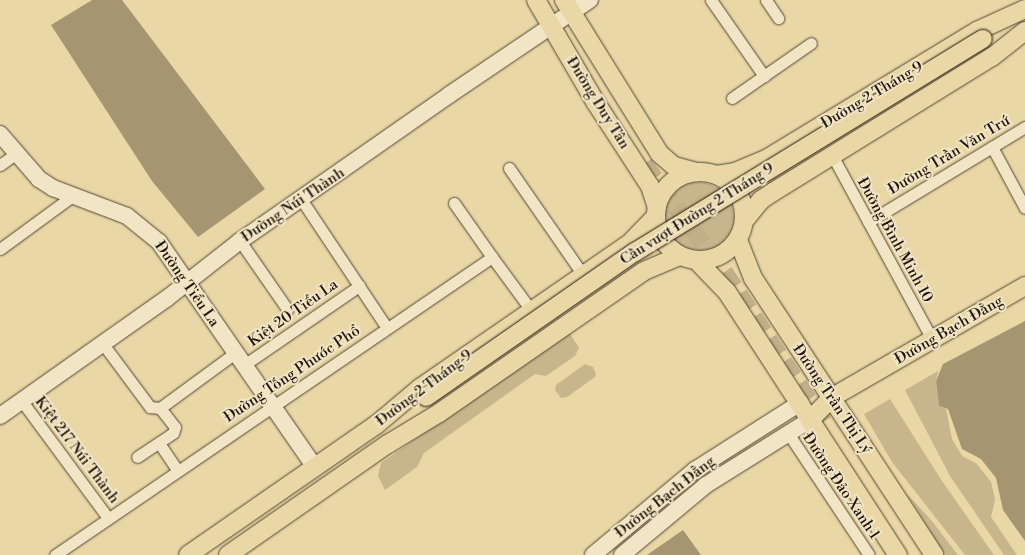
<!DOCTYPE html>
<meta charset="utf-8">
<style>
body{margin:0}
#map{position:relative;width:1025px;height:555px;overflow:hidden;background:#e9d7a6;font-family:"Libre Bodoni",serif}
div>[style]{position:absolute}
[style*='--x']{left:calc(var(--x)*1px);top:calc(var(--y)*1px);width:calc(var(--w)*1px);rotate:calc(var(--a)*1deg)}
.green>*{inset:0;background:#c7b68c}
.round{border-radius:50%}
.water>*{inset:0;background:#a59571}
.primary-tunnel>*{height:18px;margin-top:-9px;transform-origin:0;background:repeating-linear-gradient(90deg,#c1b087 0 18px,transparent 0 27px)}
.roads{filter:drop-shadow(0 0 1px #534632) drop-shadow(0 0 1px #534632)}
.minor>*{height:11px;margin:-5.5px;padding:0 5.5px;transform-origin:5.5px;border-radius:5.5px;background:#f1e5c5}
.secondary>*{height:16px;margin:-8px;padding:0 8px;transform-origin:8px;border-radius:8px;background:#f1e5c5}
.primary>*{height:18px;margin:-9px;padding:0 9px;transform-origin:9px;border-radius:9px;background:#e9d7a6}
.primary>.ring{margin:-9px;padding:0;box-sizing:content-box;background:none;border:18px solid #e9d7a6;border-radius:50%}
.bridges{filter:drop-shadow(0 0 1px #21150b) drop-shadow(0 0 1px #21150b)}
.primary-bridge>*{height:18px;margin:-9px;padding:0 9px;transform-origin:9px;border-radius:9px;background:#e9d7a6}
span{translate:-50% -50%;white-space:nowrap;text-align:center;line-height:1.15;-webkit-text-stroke:4px #f1e5c5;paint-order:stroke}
.street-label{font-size:15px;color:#21150b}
</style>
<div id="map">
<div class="green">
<i class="round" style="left:662px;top:182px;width:72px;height:72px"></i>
<i style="clip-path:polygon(569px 332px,579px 348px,575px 356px,546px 376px,535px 374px,424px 453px,417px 467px,385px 490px,378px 476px,381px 463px)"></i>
<i style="clip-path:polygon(585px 364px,593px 367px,596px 374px,595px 377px,567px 397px,561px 398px,555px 390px,556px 385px)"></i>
<i style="clip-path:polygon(938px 371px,936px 381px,939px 406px,946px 409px,952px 439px,962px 456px,977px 464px,991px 482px,995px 499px,991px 517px,1017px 555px,1004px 555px,950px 476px,905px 390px)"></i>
<i style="clip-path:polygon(890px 399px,942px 481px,994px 555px,965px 555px,892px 462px,864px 414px)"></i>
<i style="clip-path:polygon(907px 494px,932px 521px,958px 555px,945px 555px)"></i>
</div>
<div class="water">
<i style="clip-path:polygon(92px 0,122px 0,265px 189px,198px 237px,152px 181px,51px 25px)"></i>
<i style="clip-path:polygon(1025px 321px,1025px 541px,1003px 510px,996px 478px,981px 459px,962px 449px,948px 409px,939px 406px,936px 381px,943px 364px)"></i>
<i style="clip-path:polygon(683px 530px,701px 555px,647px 555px)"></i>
</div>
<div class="primary-tunnel">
<i style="--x:644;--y:164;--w:134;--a:53.5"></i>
<i style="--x:724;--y:272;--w:183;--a:56.6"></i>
</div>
<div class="roads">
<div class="minor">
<i style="--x:711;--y:0;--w:93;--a:55.1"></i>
<i style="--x:766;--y:0;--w:22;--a:56"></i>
<i style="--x:732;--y:98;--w:96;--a:-34.8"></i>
<i style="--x:992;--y:147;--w:69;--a:61.6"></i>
<i style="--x:832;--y:155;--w:209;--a:61.5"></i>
<i style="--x:0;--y:165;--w:19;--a:-36"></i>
<i style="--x:509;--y:168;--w:130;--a:55.3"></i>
<i style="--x:301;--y:199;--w:155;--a:56.3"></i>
<i style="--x:454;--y:203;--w:66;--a:54.9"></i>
<i style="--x:868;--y:222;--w:184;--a:-31.2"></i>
<i style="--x:240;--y:241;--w:83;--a:55.3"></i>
<i style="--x:0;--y:249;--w:88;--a:-36.2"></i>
<i style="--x:103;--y:344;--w:79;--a:53.3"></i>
<i style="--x:150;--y:407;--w:10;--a:6"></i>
<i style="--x:160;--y:408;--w:24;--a:52"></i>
<i style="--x:175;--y:427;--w:6;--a:108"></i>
<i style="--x:173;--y:433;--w:43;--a:146.3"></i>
<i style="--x:244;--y:365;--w:140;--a:-34.5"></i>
<i style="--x:21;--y:400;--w:147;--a:53.6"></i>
<i style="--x:160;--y:408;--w:93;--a:-36.3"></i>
<i style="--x:788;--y:433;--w:146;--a:56.4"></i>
<i style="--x:159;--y:443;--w:32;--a:56"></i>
<i style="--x:55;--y:555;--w:529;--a:-34.29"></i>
<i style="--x:492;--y:257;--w:66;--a:53.7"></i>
</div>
<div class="secondary">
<i style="--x:0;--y:134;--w:60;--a:49.1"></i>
<i style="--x:39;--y:179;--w:17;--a:33"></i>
<i style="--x:53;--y:188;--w:79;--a:20.7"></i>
<i style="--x:127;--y:216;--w:41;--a:39.1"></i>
<i style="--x:159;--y:242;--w:274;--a:55.3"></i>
<i style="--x:0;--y:416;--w:203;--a:-35.2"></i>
<i style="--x:166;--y:299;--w:94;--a:-38.1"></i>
<i style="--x:240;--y:241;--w:255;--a:-34.9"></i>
<i style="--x:449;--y:95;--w:170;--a:-34"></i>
<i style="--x:593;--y:555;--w:133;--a:-39.8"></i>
<i style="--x:695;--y:470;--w:125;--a:-32.5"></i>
<i style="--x:622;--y:555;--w:109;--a:-39.8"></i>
<i style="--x:706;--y:485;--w:123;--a:-32"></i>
</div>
<div class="primary">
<i style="--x:536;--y:0;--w:119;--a:59.8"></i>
<i style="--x:596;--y:103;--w:99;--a:57"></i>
<i style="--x:650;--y:186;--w:22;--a:72"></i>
<i style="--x:564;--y:0;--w:181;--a:58.1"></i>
<i style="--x:660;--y:154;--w:18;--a:41"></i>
<i style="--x:674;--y:166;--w:24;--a:15"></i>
<i class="ring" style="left:656px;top:172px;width:70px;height:70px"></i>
<i style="--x:716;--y:175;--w:19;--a:-9"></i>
<i style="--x:735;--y:172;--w:36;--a:-23"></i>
<i style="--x:768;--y:158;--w:245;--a:-31.3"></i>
<i style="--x:977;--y:31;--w:53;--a:-24.6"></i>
<i style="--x:744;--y:221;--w:27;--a:-51"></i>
<i style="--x:761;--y:200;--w:14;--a:-34"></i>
<i style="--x:773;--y:192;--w:257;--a:-31.7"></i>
<i style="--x:992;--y:57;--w:42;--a:-38.2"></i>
<i style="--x:738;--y:240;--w:41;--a:68.5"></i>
<i style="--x:753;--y:278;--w:331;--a:56.8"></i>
<i style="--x:697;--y:261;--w:43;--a:45.9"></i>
<i style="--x:727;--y:292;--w:314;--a:57"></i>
<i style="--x:810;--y:420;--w:30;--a:-46"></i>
<i style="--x:831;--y:398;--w:224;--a:-30"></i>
<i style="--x:188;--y:555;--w:229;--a:-34.7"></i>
<i style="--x:376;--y:425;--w:57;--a:-40.1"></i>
<i style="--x:420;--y:388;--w:254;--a:-34.6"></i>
<i style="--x:629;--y:244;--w:39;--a:-46"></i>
<i style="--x:228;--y:555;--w:195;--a:-34.8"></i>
<i style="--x:388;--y:444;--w:60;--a:-31.3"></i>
<i style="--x:439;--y:413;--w:249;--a:-34.7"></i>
<i style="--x:644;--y:271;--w:38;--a:-23"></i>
</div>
</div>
<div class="bridges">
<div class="primary-bridge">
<i style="--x:426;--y:397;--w:254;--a:-34.8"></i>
<i style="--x:635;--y:252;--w:408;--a:-31.5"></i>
</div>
</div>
<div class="street-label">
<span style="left:872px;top:95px;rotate:-31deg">Đường 2 Tháng 9</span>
<span style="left:598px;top:103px;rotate:58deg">Đường Duy Tân</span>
<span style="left:949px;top:155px;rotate:-31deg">Đường Trần Văn Trứ</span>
<span style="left:293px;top:205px;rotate:-34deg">Đường Núi Thành</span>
<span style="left:697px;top:214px;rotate:-32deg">Cầu vượt Đường 2 Tháng 9</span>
<span style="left:895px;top:240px;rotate:61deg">Đường Bình Minh 10</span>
<span style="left:187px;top:284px;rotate:55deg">Đường Tiểu La</span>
<span style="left:293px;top:313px;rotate:-35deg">Kiệt 20 Tiểu La</span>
<span style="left:949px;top:330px;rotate:-30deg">Đường Bạch Đằng</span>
<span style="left:292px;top:374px;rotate:-34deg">Đường Tống Phước Phổ</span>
<span style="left:424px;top:388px;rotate:-37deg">Đường 2 Tháng 9</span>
<span style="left:832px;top:399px;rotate:56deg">Đường Trần Thị Lý</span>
<span style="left:77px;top:450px;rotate:53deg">Kiệt 217 Núi Thành</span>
<span style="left:841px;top:486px;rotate:56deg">Đường Đảo Xanh 1</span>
<span style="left:665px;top:497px;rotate:-38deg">Đường Bạch Đằng</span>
</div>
</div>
